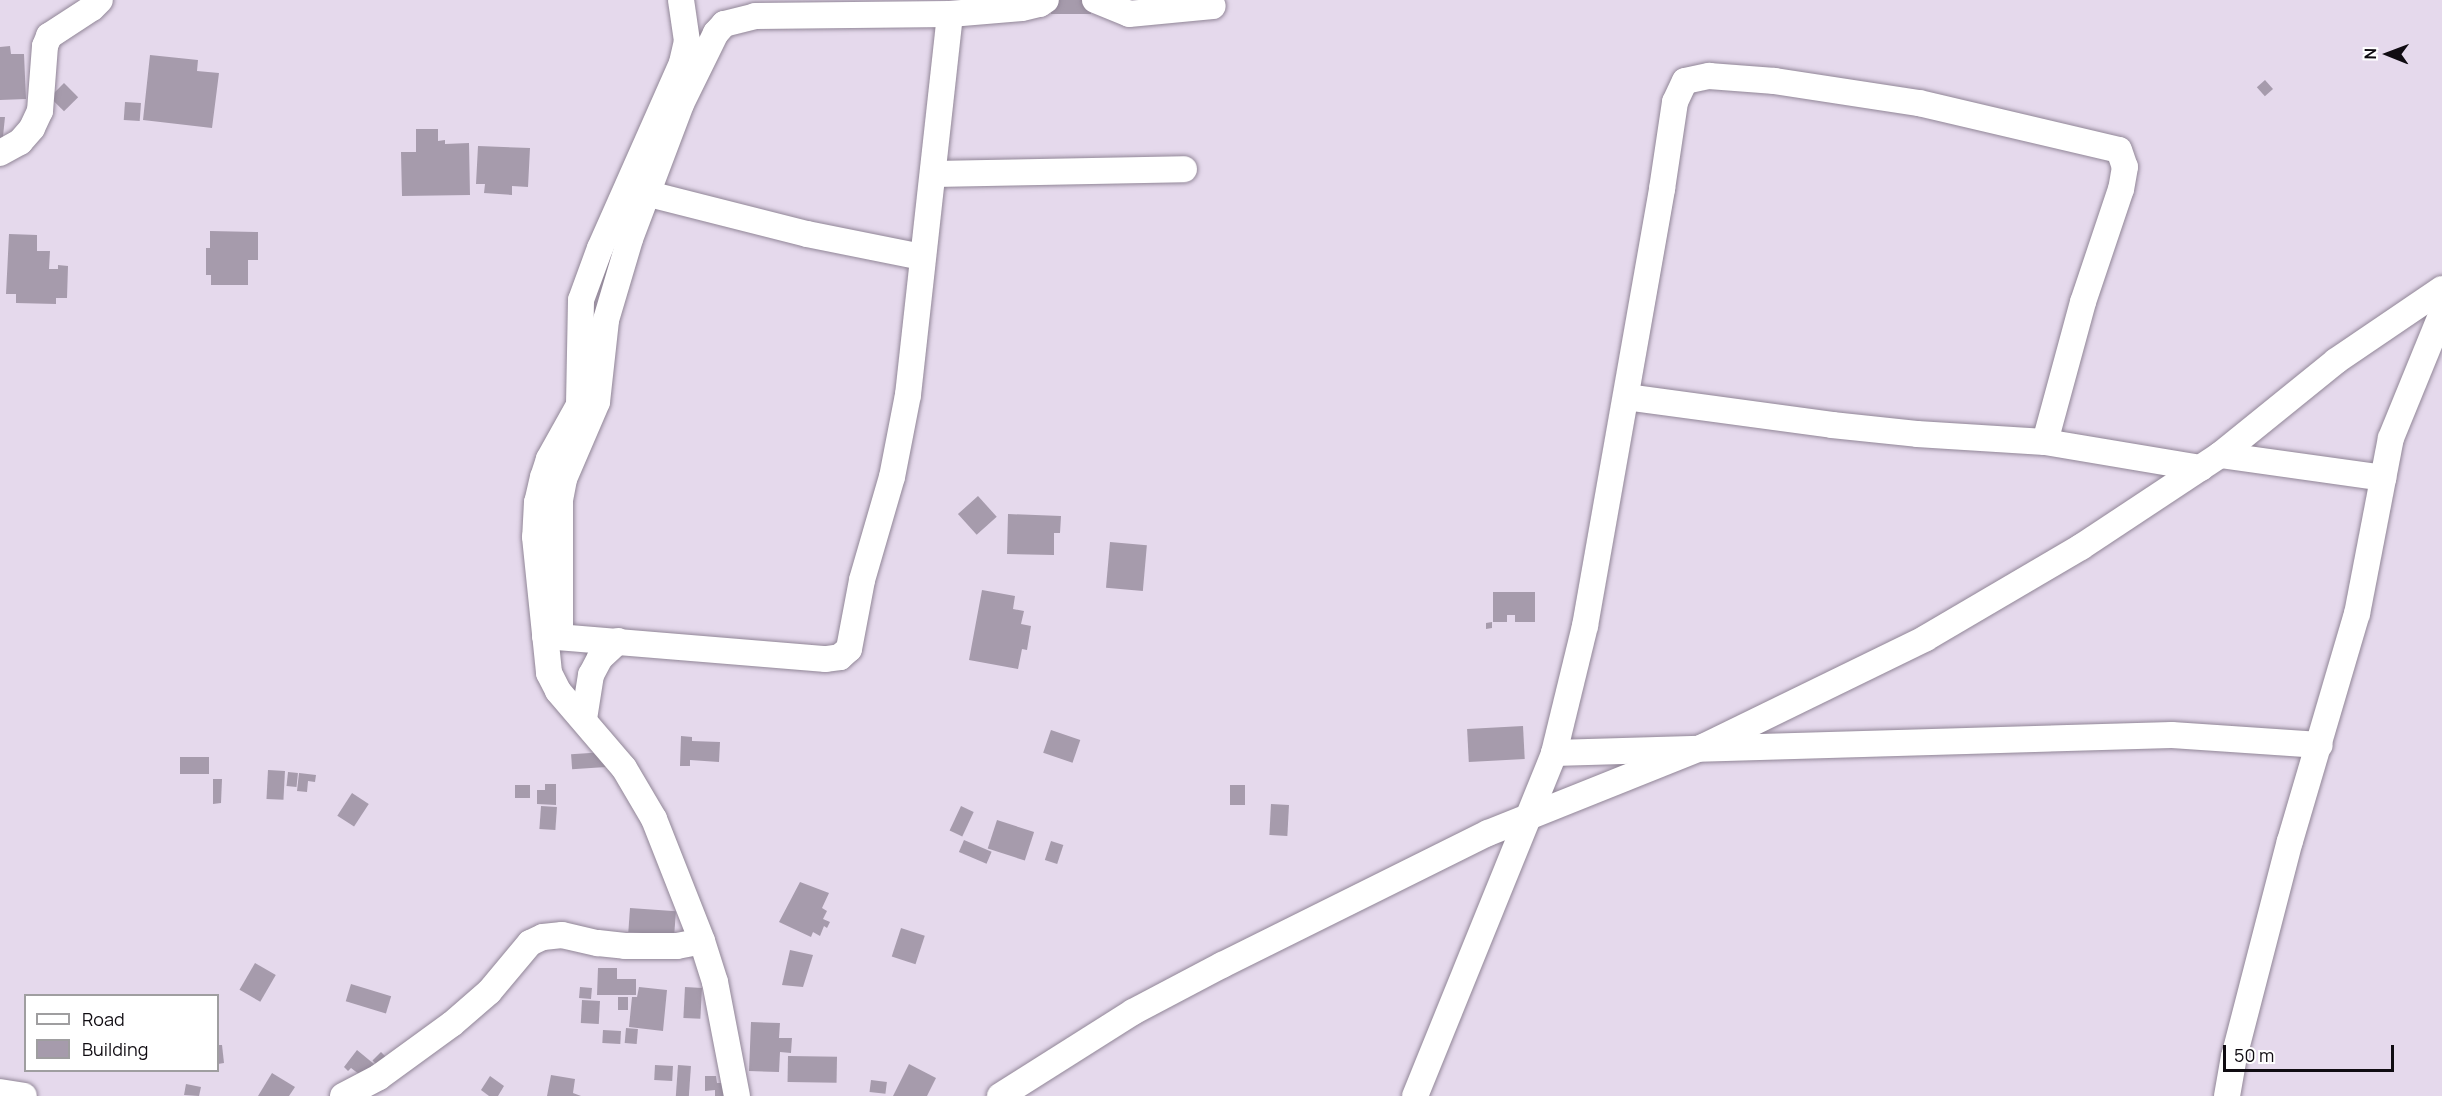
<!DOCTYPE html>
<style>
body{margin:0}
#map{position:relative;width:2442px;height:1096px;overflow:hidden;background:#e5d9ec;font-family:Manrope,sans-serif}
div>[style]{position:absolute}
[style*='--x']{left:calc(var(--x)*1px);top:calc(var(--y)*1px);width:calc(var(--w)*1px);rotate:calc(var(--a)*1deg)}
.building>*{inset:0;background:#a69bac;transform-origin:0 0}
.roads{filter:drop-shadow(0 0 2px #918697) drop-shadow(0 0 2px #918697)}
.street>*{height:26px;margin:-13px;padding:0 13px;transform-origin:13px;border-radius:13px;background:#fff}
span{translate:-50% -50%;white-space:nowrap;text-align:center;line-height:1.15;-webkit-text-stroke:5px #fff;paint-order:stroke}
.legend{position:absolute;left:24px;top:994px;width:195px;height:78px;box-sizing:border-box;background:#fff;border:2px solid #9f9ea0;margin:0;padding:8px 10px;list-style:none;font-size:18px;color:#100c12}
.legend li{display:flex;align-items:center;gap:12px;height:30px}
.legend b{width:30px;border:2px solid #9f9ea0}
.north{position:absolute;left:2358px;top:24px;width:60px;height:60px;-webkit-text-stroke:4px #fff;paint-order:stroke;rotate:271deg;font-size:16px;font-weight:700;line-height:24px;text-align:center;color:#100c12}
.north::after{content:'';display:block;margin:auto;width:21px;height:27px;background:#100c12;clip-path:polygon(50% 0,100% 100%,50% 72%,0 100%)}
.scale{position:absolute;left:2223px;top:1045px;width:171px;height:27px;box-sizing:border-box;border:3px solid #100c12;border-top:0;padding-left:8px;font-size:18px;line-height:21px;white-space:nowrap;color:#100c12;-webkit-text-stroke:4px #fff;paint-order:stroke}
</style>
<div id="map">
<div class="building">
<i style="left:1051px;top:0;width:40px;height:14px"></i>
<i style="clip-path:polygon(10px 46px,11px 54px,24px 54px,26px 99px,0 100px,0 47px)"></i>
<i style="clip-path:polygon(150px 55px,198px 60px,197px 71px,219px 73px,212px 128px,143px 120px)"></i>
<i style="left:2265px;top:80px;width:12px;height:11px;rotate:48deg"></i>
<i style="left:64px;top:83px;width:20px;height:20px;rotate:45deg"></i>
<i style="left:125px;top:102px;width:16px;height:18px;rotate:4deg"></i>
<i style="clip-path:polygon(0 117px,5px 117px,2px 146px,0 146px)"></i>
<i style="clip-path:polygon(416px 129px,438px 129px,438px 141px,445px 140px,445px 144px,469px 143px,470px 195px,402px 196px,401px 152px,416px 152px)"></i>
<i style="clip-path:polygon(478px 146px,530px 148px,528px 187px,512px 186px,512px 195px,484px 193px,485px 184px,476px 184px)"></i>
<i style="clip-path:polygon(210px 231px,258px 232px,258px 260px,248px 260px,248px 285px,211px 285px,211px 275px,206px 275px,206px 248px,210px 248px)"></i>
<i style="clip-path:polygon(9px 234px,37px 235px,37px 251px,50px 251px,49px 269px,58px 269px,58px 265px,68px 266px,67px 298px,56px 298px,56px 304px,16px 303px,16px 294px,6px 294px)"></i>
<i style="left:978px;top:496px;width:28px;height:27px;rotate:48deg"></i>
<i style="clip-path:polygon(1008px 514px,1061px 516px,1060px 533px,1054px 533px,1054px 555px,1007px 554px)"></i>
<i style="left:1110px;top:542px;width:37px;height:46px;rotate:5deg"></i>
<i style="clip-path:polygon(982px 590px,1015px 596px,1013px 609px,1024px 611px,1021px 624px,1031px 626px,1027px 650px,1022px 649px,1018px 669px,969px 660px)"></i>
<i style="clip-path:polygon(1493px 592px,1535px 592px,1535px 622px,1515px 622px,1515px 615px,1507px 615px,1507px 622px,1493px 622px)"></i>
<i style="clip-path:polygon(1492px 622px,1492px 628px,1486px 629px,1486px 623px)"></i>
<i style="left:1523px;top:726px;width:33px;height:56px;rotate:87deg"></i>
<i style="left:1051px;top:730px;width:31px;height:24px;rotate:19deg"></i>
<i style="clip-path:polygon(681px 736px,692px 737px,692px 741px,720px 742px,719px 762px,690px 760px,690px 766px,680px 766px)"></i>
<i style="left:605px;top:752px;width:15px;height:34px;rotate:86deg"></i>
<i style="left:209px;top:757px;width:17px;height:29px;rotate:90deg"></i>
<i style="left:268px;top:770px;width:17px;height:29px;rotate:3deg"></i>
<i style="left:288px;top:772px;width:10px;height:14px;rotate:6deg"></i>
<i style="clip-path:polygon(299px 773px,316px 775px,315px 782px,308px 781px,307px 792px,297px 791px)"></i>
<i style="clip-path:polygon(213px 779px,222px 779px,221px 803px,213px 804px)"></i>
<i style="clip-path:polygon(545px 784px,556px 784px,556px 805px,537px 804px,537px 790px,545px 790px)"></i>
<i style="left:515px;top:785px;width:15px;height:13px"></i>
<i style="left:1230px;top:785px;width:15px;height:20px"></i>
<i style="left:352px;top:793px;width:20px;height:27px;rotate:33deg"></i>
<i style="left:1271px;top:804px;width:18px;height:31px;rotate:3deg"></i>
<i style="left:541px;top:806px;width:16px;height:23px;rotate:4deg"></i>
<i style="left:961px;top:806px;width:14px;height:27px;rotate:25deg"></i>
<i style="left:997px;top:820px;width:39px;height:30px;rotate:18deg"></i>
<i style="left:964px;top:840px;width:30px;height:13px;rotate:23deg"></i>
<i style="left:1051px;top:841px;width:13px;height:20px;rotate:18deg"></i>
<i style="clip-path:polygon(800px 882px,829px 893px,822px 908px,827px 911px,823px 919px,830px 922px,827px 928px,824px 926px,820px 936px,813px 932px,811px 937px,779px 922px)"></i>
<i style="left:630px;top:908px;width:46px;height:24px;rotate:4deg"></i>
<i style="left:901px;top:928px;width:25px;height:30px;rotate:18deg"></i>
<i style="clip-path:polygon(790px 950px,813px 955px,803px 987px,782px 985px)"></i>
<i style="left:255px;top:963px;width:24px;height:31px;rotate:30deg"></i>
<i style="clip-path:polygon(598px 968px,617px 968px,617px 979px,636px 979px,636px 995px,597px 995px)"></i>
<i style="left:351px;top:984px;width:42px;height:18px;rotate:17deg"></i>
<i style="left:580px;top:987px;width:12px;height:11px;rotate:5deg"></i>
<i style="clip-path:polygon(639px 987px,667px 990px,663px 1031px,629px 1027px,632px 997px,637px 997px)"></i>
<i style="left:685px;top:987px;width:17px;height:31px;rotate:3deg"></i>
<i style="left:618px;top:997px;width:10px;height:13px"></i>
<i style="left:582px;top:1000px;width:18px;height:23px;rotate:3deg"></i>
<i style="clip-path:polygon(751px 1022px,780px 1023px,779px 1038px,792px 1038px,791px 1053px,780px 1052px,779px 1072px,749px 1071px)"></i>
<i style="left:626px;top:1028px;width:12px;height:15px;rotate:5deg"></i>
<i style="left:603px;top:1030px;width:18px;height:13px;rotate:3deg"></i>
<i style="clip-path:polygon(218px 1045px,222px 1045px,224px 1063px,218px 1064px)"></i>
<i style="clip-path:polygon(357px 1050px,374px 1064px,372px 1066px,376px 1069px,363px 1077px,351px 1068px,348px 1071px,344px 1067px)"></i>
<i style="left:381px;top:1052px;width:14px;height:12px;rotate:45deg"></i>
<i style="left:788px;top:1056px;width:49px;height:26px;rotate:1deg"></i>
<i style="clip-path:polygon(909px 1064px,936px 1078px,927px 1096px,893px 1096px)"></i>
<i style="left:655px;top:1065px;width:18px;height:15px;rotate:3deg"></i>
<i style="left:678px;top:1065px;width:13px;height:31px;rotate:4deg"></i>
<i style="clip-path:polygon(272px 1073px,295px 1087px,289px 1096px,258px 1096px)"></i>
<i style="clip-path:polygon(551px 1075px,575px 1079px,573px 1093px,581px 1096px,547px 1096px)"></i>
<i style="clip-path:polygon(490px 1076px,504px 1086px,498px 1096px,489px 1096px,481px 1090px)"></i>
<i style="clip-path:polygon(705px 1076px,716px 1076px,717px 1083px,727px 1083px,728px 1096px,715px 1096px,715px 1090px,705px 1091px)"></i>
<i style="left:871px;top:1080px;width:16px;height:12px;rotate:7deg"></i>
<i style="clip-path:polygon(186px 1084px,201px 1087px,199px 1096px,184px 1095px)"></i>
</div>
<div class="roads">
<div class="street">
<i style="--x:681;--y:0;--w:41;--a:81.7"></i>
<i style="--x:687;--y:41;--w:23;--a:103"></i>
<i style="--x:682;--y:63;--w:202;--a:113.9"></i>
<i style="--x:600;--y:248;--w:55;--a:110.1"></i>
<i style="--x:581;--y:300;--w:105;--a:91.1"></i>
<i style="--x:579;--y:405;--w:62;--a:119.1"></i>
<i style="--x:549;--y:459;--w:19;--a:108"></i>
<i style="--x:543;--y:477;--w:26;--a:103"></i>
<i style="--x:537;--y:502;--w:35;--a:93"></i>
<i style="--x:535;--y:537;--w:137;--a:84.1"></i>
<i style="--x:549;--y:673;--w:20;--a:63"></i>
<i style="--x:558;--y:691;--w:101;--a:49.4"></i>
<i style="--x:624;--y:768;--w:59;--a:59.5"></i>
<i style="--x:654;--y:819;--w:131;--a:68.5"></i>
<i style="--x:702;--y:941;--w:43;--a:72.4"></i>
<i style="--x:715;--y:982;--w:116;--a:79.1"></i>
<i style="--x:1095;--y:0;--w:37;--a:22"></i>
<i style="--x:1129;--y:14;--w:84;--a:-5.4"></i>
<i style="--x:0;--y:153;--w:23;--a:-29"></i>
<i style="--x:20;--y:142;--w:18;--a:-49"></i>
<i style="--x:32;--y:128;--w:19;--a:-65"></i>
<i style="--x:40;--y:111;--w:65;--a:-85.6"></i>
<i style="--x:45;--y:46;--w:11;--a:-68"></i>
<i style="--x:49;--y:36;--w:51;--a:-33.1"></i>
<i style="--x:92;--y:8;--w:11;--a:-45"></i>
<i style="--x:934;--y:174;--w:250;--a:-1.1"></i>
<i style="--x:649;--y:194;--w:163;--a:14.2"></i>
<i style="--x:807;--y:234;--w:117;--a:11.3"></i>
<i style="--x:1626;--y:397;--w:208;--a:7.7"></i>
<i style="--x:1832;--y:425;--w:85;--a:6"></i>
<i style="--x:1917;--y:434;--w:128;--a:3.6"></i>
<i style="--x:2045;--y:442;--w:158;--a:9.5"></i>
<i style="--x:2220;--y:455;--w:165;--a:8"></i>
<i style="--x:545;--y:636;--w:282;--a:4.7"></i>
<i style="--x:826;--y:659;--w:14;--a:-8"></i>
<i style="--x:840;--y:657;--w:12;--a:-42"></i>
<i style="--x:849;--y:649;--w:70;--a:-79.3"></i>
<i style="--x:862;--y:580;--w:107;--a:-73.8"></i>
<i style="--x:892;--y:477;--w:84;--a:-79"></i>
<i style="--x:908;--y:395;--w:383;--a:-83.7"></i>
<i style="--x:560;--y:636;--w:136;--a:-90"></i>
<i style="--x:560;--y:500;--w:21;--a:-79"></i>
<i style="--x:564;--y:479;--w:84;--a:-66.8"></i>
<i style="--x:597;--y:402;--w:82;--a:-83.7"></i>
<i style="--x:606;--y:320;--w:84;--a:-73.5"></i>
<i style="--x:630;--y:239;--w:144;--a:-69.3"></i>
<i style="--x:681;--y:104;--w:79;--a:-63.8"></i>
<i style="--x:716;--y:33;--w:12;--a:-48"></i>
<i style="--x:724;--y:24;--w:32;--a:-14"></i>
<i style="--x:755;--y:16;--w:195;--a:-0.6"></i>
<i style="--x:950;--y:14;--w:72;--a:-4.8"></i>
<i style="--x:1022;--y:8;--w:18;--a:-13"></i>
<i style="--x:1040;--y:4;--w:7;--a:-34"></i>
<i style="--x:584;--y:719;--w:45;--a:-81"></i>
<i style="--x:591;--y:675;--w:19;--a:-62"></i>
<i style="--x:600;--y:658;--w:25;--a:-43"></i>
<i style="--x:1554;--y:753;--w:618;--a:-1.67"></i>
<i style="--x:2172;--y:735;--w:148;--a:3.9"></i>
<i style="--x:0;--y:1092;--w:24;--a:9"></i>
<i style="--x:343;--y:1096;--w:41;--a:-27.8"></i>
<i style="--x:379;--y:1077;--w:90;--a:-36"></i>
<i style="--x:452;--y:1024;--w:49;--a:-40.9"></i>
<i style="--x:489;--y:992;--w:64;--a:-50.1"></i>
<i style="--x:530;--y:943;--w:14;--a:-25"></i>
<i style="--x:543;--y:937;--w:19;--a:-6"></i>
<i style="--x:562;--y:935;--w:37;--a:13"></i>
<i style="--x:598;--y:943;--w:27;--a:6"></i>
<i style="--x:625;--y:946;--w:52;--a:0"></i>
<i style="--x:677;--y:946;--w:25;--a:-11"></i>
<i style="--x:1000;--y:1096;--w:157;--a:-32.3"></i>
<i style="--x:1133;--y:1012;--w:101;--a:-27.8"></i>
<i style="--x:1222;--y:965;--w:297;--a:-26.4"></i>
<i style="--x:1488;--y:833;--w:232;--a:-21.8"></i>
<i style="--x:1703;--y:747;--w:248;--a:-26"></i>
<i style="--x:1926;--y:638;--w:180;--a:-30.4"></i>
<i style="--x:2081;--y:547;--w:167;--a:-33.5"></i>
<i style="--x:2220;--y:455;--w:149;--a:-39"></i>
<i style="--x:2336;--y:361;--w:128;--a:-34.2"></i>
<i style="--x:1415;--y:1096;--w:370;--a:-67.9"></i>
<i style="--x:1554;--y:753;--w:131;--a:-76.3"></i>
<i style="--x:1585;--y:626;--w:444;--a:-80"></i>
<i style="--x:1662;--y:189;--w:88;--a:-81.5"></i>
<i style="--x:1675;--y:102;--w:23;--a:-65"></i>
<i style="--x:1685;--y:81;--w:25;--a:-12"></i>
<i style="--x:1709;--y:76;--w:66;--a:4.3"></i>
<i style="--x:1775;--y:81;--w:146;--a:8.7"></i>
<i style="--x:1919;--y:103;--w:205;--a:13.2"></i>
<i style="--x:2119;--y:150;--w:18;--a:71"></i>
<i style="--x:2125;--y:167;--w:22;--a:100"></i>
<i style="--x:2121;--y:189;--w:119;--a:108.6"></i>
<i style="--x:2083;--y:302;--w:145;--a:105.2"></i>
<i style="--x:2227;--y:1096;--w:40;--a:-80"></i>
<i style="--x:2234;--y:1057;--w:223;--a:-75.5"></i>
<i style="--x:2290;--y:841;--w:237;--a:-73.6"></i>
<i style="--x:2357;--y:614;--w:179;--a:-79.1"></i>
<i style="--x:2391;--y:438;--w:135;--a:-67.8"></i>
</div>
</div>
<ul class="legend">
<li><b style="height:8px;background:#fff"></b>Road</li>
<li><b style="height:16px;background:#a69bac"></b>Building</li>
</ul>
<div class="north">N</div>
<div class="scale">50 m</div>
</div>
